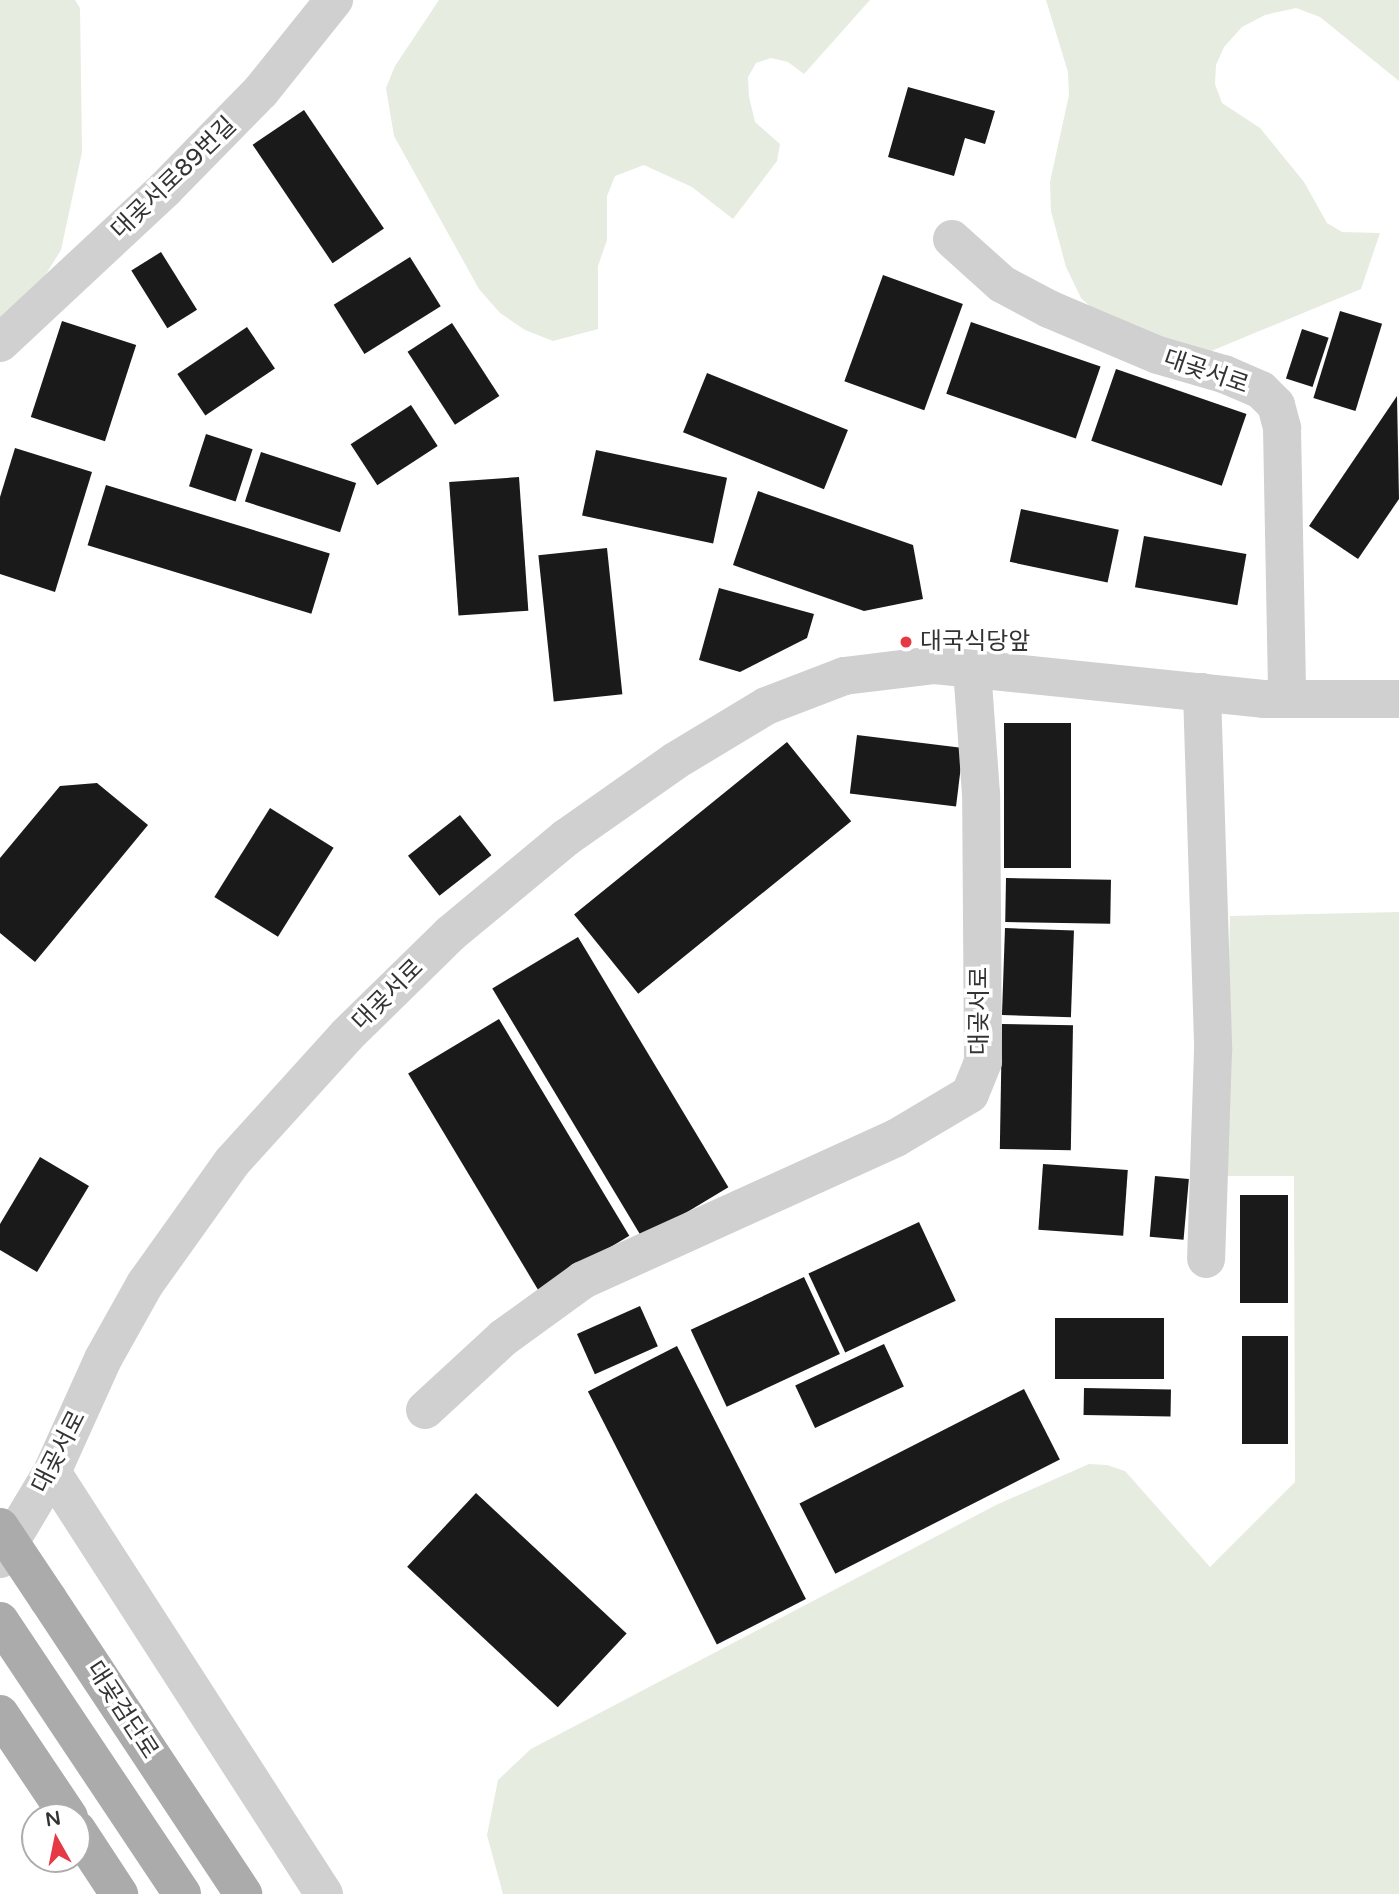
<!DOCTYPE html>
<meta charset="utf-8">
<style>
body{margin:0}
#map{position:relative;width:1399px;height:1894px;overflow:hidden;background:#fff;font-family:"Varela Round","Noto Sans KR",sans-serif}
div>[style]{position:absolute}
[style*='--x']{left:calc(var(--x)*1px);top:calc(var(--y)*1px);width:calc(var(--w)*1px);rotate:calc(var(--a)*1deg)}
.green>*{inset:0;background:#e6ecdf}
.building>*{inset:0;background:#1a1a1a;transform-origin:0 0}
.minor>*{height:38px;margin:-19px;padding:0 19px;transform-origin:19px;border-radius:19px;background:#d0d0d0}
.major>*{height:38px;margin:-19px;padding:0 19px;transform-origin:19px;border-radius:19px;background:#ababab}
.major-bridge>*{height:38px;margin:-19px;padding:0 19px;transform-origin:19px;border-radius:19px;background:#ababab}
.dots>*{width:19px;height:19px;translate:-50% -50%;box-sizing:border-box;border:4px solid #fff;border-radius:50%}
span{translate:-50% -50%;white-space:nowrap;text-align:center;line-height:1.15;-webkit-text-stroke:7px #fff;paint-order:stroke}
.street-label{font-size:24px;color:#333}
.poi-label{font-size:24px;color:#333}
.left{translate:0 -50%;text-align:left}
.north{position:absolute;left:21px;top:1803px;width:70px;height:70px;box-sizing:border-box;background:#fff;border:2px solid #adadad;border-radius:50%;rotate:351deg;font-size:19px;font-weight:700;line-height:28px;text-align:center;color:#333}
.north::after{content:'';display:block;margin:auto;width:24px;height:32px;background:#e63946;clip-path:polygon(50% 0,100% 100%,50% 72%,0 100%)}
</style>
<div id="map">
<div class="green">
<i style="clip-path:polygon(0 0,75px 0,80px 8px,82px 152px,61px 250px,41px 282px,0 318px)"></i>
<i style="clip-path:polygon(439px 0,870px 0,804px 74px,788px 62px,771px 58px,756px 63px,748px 77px,749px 97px,755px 122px,780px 144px,777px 161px,733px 219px,692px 187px,644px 165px,615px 176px,607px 196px,607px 240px,598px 266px,598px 329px,553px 341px,525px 330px,500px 313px,479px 289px,394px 136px,386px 88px,395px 66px)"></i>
<i style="clip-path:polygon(1046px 0,1399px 0,1399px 81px,1320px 17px,1296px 8px,1265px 15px,1242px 27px,1224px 47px,1216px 65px,1215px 84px,1222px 103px,1260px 128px,1304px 182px,1327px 223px,1342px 232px,1380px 233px,1361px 289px,1204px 354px,1101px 316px,1081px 298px,1066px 267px,1051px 211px,1050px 182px,1069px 95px,1068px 72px)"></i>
<i style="clip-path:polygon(1399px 912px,1399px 1894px,503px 1894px,487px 1835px,498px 1780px,531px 1749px,996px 1505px,1089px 1464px,1107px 1465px,1125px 1471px,1210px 1567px,1295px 1482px,1294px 1176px,1225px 1176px,1230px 916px)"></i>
</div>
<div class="building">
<i style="clip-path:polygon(908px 87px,995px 111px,985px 144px,965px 138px,954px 176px,888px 157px)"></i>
<i style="left:304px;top:110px;width:143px;height:62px;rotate:56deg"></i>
<i style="left:161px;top:252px;width:68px;height:35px;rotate:58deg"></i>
<i style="left:410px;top:257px;width:58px;height:90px;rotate:58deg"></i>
<i style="left:883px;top:275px;width:85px;height:113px;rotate:20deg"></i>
<i style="left:1340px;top:311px;width:44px;height:91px;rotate:17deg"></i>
<i style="left:62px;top:321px;width:78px;height:101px;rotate:18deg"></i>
<i style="left:971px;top:322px;width:137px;height:76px;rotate:19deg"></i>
<i style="left:452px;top:323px;width:87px;height:53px;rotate:57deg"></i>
<i style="left:247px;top:327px;width:50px;height:84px;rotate:56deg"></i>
<i style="left:1302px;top:329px;width:28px;height:52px;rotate:18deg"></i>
<i style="left:1116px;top:369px;width:138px;height:76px;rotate:19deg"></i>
<i style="left:707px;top:373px;width:152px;height:64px;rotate:22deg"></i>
<i style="clip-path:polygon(1397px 396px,1399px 499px,1358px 559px,1309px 526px)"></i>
<i style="left:411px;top:405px;width:49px;height:72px;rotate:57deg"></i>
<i style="left:206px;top:434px;width:49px;height:55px;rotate:18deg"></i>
<i style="clip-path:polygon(15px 448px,92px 472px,55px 592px,0 574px,0 497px)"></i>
<i style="left:596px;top:450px;width:134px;height:67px;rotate:12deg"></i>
<i style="left:261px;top:452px;width:100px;height:52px;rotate:18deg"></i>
<i style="left:519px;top:477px;width:134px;height:70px;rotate:86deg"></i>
<i style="left:106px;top:485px;width:234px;height:63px;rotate:17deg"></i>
<i style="clip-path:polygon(758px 491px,913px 545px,923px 599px,864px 611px,733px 565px)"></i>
<i style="left:1021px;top:509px;width:100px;height:54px;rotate:12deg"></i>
<i style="left:1144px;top:536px;width:104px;height:52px;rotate:10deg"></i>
<i style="left:607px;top:548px;width:147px;height:69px;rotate:84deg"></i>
<i style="clip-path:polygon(719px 588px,814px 614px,807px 638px,740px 672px,699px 660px)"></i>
<i style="left:1004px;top:723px;width:67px;height:145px"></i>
<i style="left:857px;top:735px;width:107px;height:59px;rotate:7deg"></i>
<i style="left:787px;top:742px;width:102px;height:274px;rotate:51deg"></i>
<i style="clip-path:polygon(97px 783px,148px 825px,35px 962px,0 933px,0 858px,60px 786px)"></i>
<i style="left:270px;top:808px;width:75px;height:105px;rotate:32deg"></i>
<i style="left:460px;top:815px;width:51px;height:66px;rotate:52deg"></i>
<i style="left:1006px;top:878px;width:105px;height:44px;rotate:1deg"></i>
<i style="left:1005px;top:928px;width:69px;height:87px;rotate:2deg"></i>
<i style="left:578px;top:937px;width:292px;height:100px;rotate:59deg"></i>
<i style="left:499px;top:1019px;width:253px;height:106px;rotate:59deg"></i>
<i style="left:1002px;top:1024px;width:71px;height:125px;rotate:1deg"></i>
<i style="clip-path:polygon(40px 1157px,89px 1186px,37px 1272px,0 1250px,0 1224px)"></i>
<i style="left:1043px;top:1164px;width:85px;height:66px;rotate:4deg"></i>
<i style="left:1155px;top:1176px;width:34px;height:61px;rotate:5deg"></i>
<i style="left:1240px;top:1195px;width:48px;height:108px"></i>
<i style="left:919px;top:1222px;width:87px;height:122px;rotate:65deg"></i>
<i style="left:804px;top:1277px;width:85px;height:125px;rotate:65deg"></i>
<i style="left:640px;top:1306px;width:44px;height:69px;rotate:66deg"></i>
<i style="left:1055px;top:1318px;width:109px;height:61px"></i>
<i style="left:1242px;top:1336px;width:46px;height:108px"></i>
<i style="left:884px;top:1344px;width:47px;height:98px;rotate:65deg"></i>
<i style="left:677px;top:1346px;width:284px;height:100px;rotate:63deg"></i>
<i style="left:1084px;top:1388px;width:87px;height:27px;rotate:1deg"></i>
<i style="left:1024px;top:1389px;width:79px;height:252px;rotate:63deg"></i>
<i style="left:476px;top:1493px;width:206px;height:101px;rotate:43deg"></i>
</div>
<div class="minor">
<i style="--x:952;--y:239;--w:67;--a:42"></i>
<i style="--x:1002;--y:284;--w:53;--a:28"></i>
<i style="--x:1049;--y:309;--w:118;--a:22.9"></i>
<i style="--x:1158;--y:355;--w:69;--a:16.1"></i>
<i style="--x:1224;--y:374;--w:40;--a:23.4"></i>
<i style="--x:1261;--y:390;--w:21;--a:45"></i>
<i style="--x:1276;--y:405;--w:24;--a:75"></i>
<i style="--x:1282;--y:428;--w:271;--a:88.9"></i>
<i style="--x:0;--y:343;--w:226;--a:-43"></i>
<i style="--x:165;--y:189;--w:137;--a:-45.6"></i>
<i style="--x:261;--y:91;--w:117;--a:-51.3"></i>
<i style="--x:1202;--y:692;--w:359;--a:88.2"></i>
<i style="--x:1213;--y:1051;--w:208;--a:91.9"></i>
<i style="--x:425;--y:1410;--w:106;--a:-42.7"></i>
<i style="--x:503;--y:1338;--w:99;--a:-35.9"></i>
<i style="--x:583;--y:1280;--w:344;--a:-24.4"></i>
<i style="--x:896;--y:1138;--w:86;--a:-30.7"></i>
<i style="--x:970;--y:1094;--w:35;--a:-68"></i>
<i style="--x:983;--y:1061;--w:267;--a:-90.4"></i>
<i style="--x:981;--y:794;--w:125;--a:-94.1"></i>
<i style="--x:52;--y:1472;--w:502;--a:57.2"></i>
<i style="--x:0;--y:1559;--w:101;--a:-59.1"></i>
<i style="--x:52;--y:1472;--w:124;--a:-65.7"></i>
<i style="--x:103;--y:1359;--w:86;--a:-60.8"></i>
<i style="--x:145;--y:1284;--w:150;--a:-54.5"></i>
<i style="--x:232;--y:1162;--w:171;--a:-47.8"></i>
<i style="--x:347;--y:1035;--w:144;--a:-44.4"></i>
<i style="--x:450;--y:934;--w:152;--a:-39.7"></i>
<i style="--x:567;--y:837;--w:132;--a:-35.1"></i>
<i style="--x:675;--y:761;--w:106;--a:-31.1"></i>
<i style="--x:766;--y:706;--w:84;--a:-21"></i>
<i style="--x:844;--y:676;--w:92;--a:-6.9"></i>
<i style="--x:935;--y:665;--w:330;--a:5.9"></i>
<i style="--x:1263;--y:699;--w:136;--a:0"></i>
</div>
<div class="major">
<i style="--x:48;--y:1599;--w:354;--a:56.5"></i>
<i style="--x:0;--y:1621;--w:328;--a:56.3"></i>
<i style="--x:0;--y:1714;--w:124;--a:56.2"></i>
<i style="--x:77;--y:1830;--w:77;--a:56.7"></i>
</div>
<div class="major-bridge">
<i style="--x:0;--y:1527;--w:87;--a:56.3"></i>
</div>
<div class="dots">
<i style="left:906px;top:642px;background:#e63946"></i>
</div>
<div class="street-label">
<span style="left:174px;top:178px;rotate:-44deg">대곶서로89번길</span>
<span style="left:1206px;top:372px;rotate:19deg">대곶서로</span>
<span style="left:388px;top:995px;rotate:-45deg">대곶서로</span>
<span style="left:980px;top:1011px;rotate:-90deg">대곶서로</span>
<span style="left:59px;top:1452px;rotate:-63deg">대곶서로</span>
<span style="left:122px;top:1710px;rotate:57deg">대곶검단로</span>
</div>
<div class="poi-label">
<span class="left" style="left:920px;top:642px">대국식당앞</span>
</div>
<div class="north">N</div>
</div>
